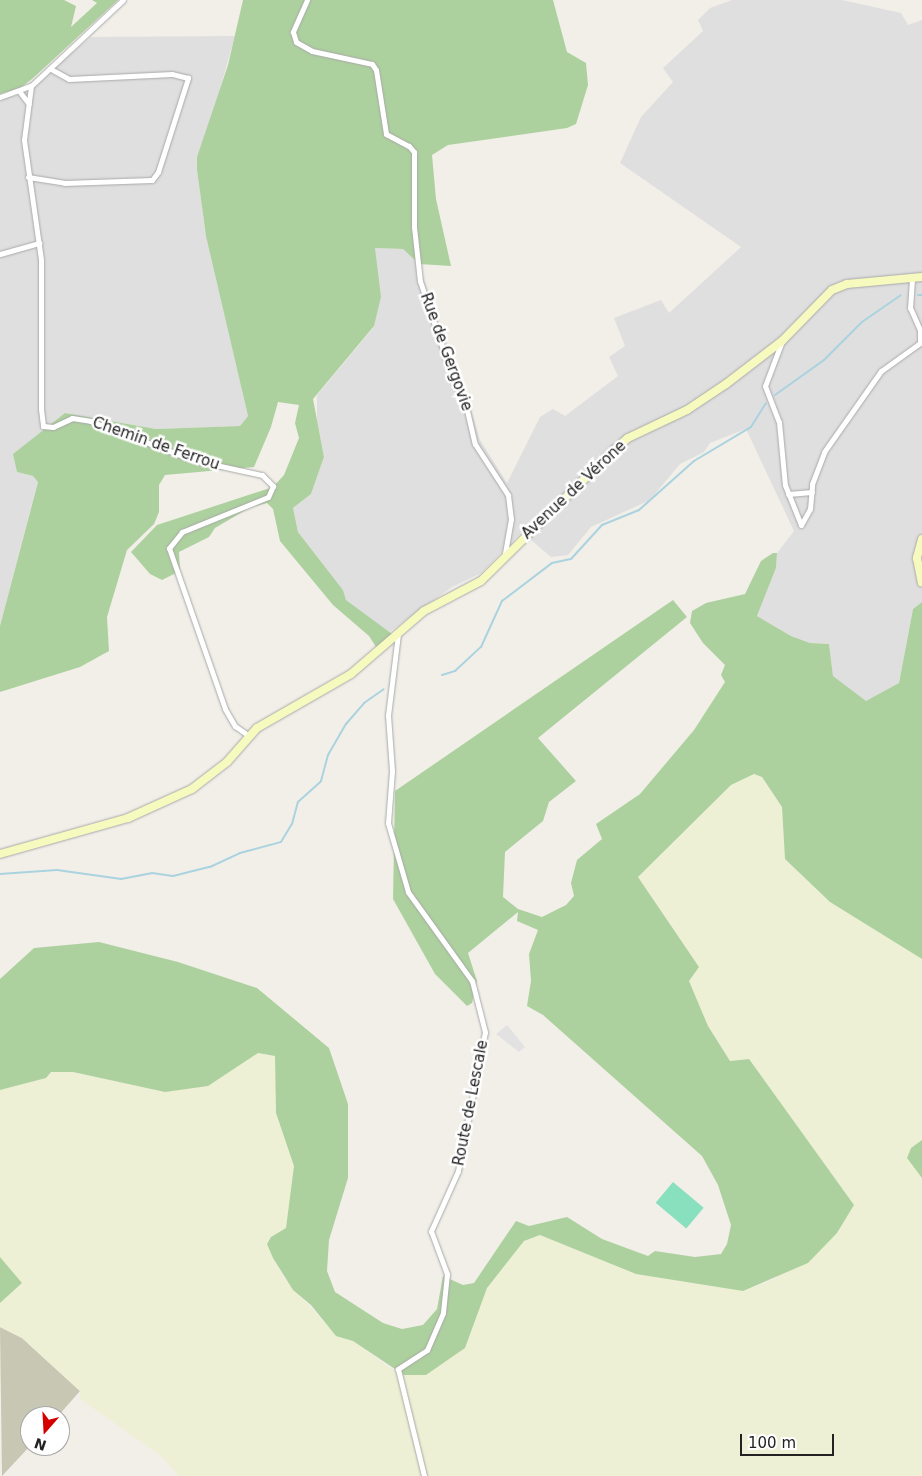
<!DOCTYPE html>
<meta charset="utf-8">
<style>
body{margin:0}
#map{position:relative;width:922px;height:1476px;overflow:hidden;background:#f2efe9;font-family:"DejaVu Sans",sans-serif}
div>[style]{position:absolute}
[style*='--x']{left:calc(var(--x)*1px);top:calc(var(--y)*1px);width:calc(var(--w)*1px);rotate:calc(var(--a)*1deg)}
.residential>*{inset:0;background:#e0dfdf}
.construction>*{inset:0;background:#c7c7b4}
.farmland>*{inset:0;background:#eef0d5}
.forest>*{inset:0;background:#add19e}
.pitch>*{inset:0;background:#88e0be;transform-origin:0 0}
.parking>*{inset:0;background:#e2e2e2}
.stream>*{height:2px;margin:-1px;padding:0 1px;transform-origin:1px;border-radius:1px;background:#aad3df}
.roads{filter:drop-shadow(0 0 1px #a9a9a9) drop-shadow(0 0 1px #a9a9a9)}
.street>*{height:5px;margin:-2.5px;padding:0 2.5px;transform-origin:2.5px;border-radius:2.5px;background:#fff}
.secondary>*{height:8px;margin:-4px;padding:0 4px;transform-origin:4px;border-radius:4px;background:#f7fabf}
span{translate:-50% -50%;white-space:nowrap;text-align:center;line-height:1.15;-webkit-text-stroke:5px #fff;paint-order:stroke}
.street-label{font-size:15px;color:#222}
.north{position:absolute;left:20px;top:1406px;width:50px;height:50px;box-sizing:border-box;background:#fff;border:1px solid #a7a7a7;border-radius:50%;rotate:199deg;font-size:14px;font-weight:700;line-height:20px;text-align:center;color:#222}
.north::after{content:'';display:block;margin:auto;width:18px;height:22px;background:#d40000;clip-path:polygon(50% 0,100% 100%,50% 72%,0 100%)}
.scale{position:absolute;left:740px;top:1434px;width:94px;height:22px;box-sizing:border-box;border:2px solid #222;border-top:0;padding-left:6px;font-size:15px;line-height:18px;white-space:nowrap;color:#222;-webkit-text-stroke:4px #fff;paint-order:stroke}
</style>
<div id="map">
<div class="residential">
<i style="clip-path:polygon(732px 0,842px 0,901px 13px,908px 25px,922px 20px,922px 602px,913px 609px,899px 683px,866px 702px,833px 676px,829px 644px,810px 643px,791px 636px,757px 616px,776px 568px,777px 553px,794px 531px,746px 429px,710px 443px,704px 452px,680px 464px,650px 500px,591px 527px,568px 555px,551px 557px,531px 540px,526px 528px,481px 573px,452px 587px,388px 633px,346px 600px,343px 590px,298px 532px,293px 508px,311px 494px,324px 457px,317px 420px,317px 395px,373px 328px,380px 293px,374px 248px,403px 249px,419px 264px,434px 312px,461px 375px,480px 440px,507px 483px,540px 417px,553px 409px,565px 416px,618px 376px,609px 357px,625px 346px,614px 318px,661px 300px,669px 313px,741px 247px,620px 163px,641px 117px,673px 82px,663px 68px,703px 31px,698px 20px,710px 8px)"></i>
<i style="clip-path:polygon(235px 36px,197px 170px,205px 229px,248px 416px,240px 426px,156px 429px,65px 413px,14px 454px,17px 472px,33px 476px,38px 481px,0 626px,0 99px,22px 94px,91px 37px)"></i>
</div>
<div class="construction">
<i style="clip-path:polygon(0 1327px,22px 1338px,80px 1391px,58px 1416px,30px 1416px,30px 1446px,2px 1476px)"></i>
</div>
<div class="farmland">
<i style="clip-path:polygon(754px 774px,762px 777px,782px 807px,785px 859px,830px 902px,922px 959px,922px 1476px,179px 1476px,161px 1456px,80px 1399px,80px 1391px,22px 1338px,0 1327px,0 1303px,22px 1283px,0 1257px,0 1090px,51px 1072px,73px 1072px,165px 1092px,258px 1053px,275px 1057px,278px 1120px,295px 1166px,286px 1228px,271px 1237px,273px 1258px,284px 1278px,336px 1335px,353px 1341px,393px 1370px,465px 1348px,487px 1288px,524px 1241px,541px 1235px,636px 1274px,743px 1291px,775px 1279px,854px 1205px,749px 1059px,730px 1061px,708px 1026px,689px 981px,699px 967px,638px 877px,731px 785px)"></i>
</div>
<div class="forest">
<i style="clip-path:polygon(0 0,64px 0,76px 6px,71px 27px,97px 3px,92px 0,118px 0,32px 79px,20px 88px,0 94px)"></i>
<i style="clip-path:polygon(243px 0,553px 0,567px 52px,586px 63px,588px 85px,576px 124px,567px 128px,448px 145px,432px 155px,436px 199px,451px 266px,419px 264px,403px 249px,375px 248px,381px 297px,374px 326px,313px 399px,324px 457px,311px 494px,293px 508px,298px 532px,343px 590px,346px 600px,392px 634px,376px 647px,369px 636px,333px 605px,280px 541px,273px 509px,267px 503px,249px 508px,215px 528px,209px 537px,179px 552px,180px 571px,162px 580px,150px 574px,131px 552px,157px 525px,273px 487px,284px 475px,299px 438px,295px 423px,299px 405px,278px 402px,271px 427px,254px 467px,165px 475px,159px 485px,159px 512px,154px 524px,127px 550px,107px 617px,109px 651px,80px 667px,0 692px,0 626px,38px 482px,33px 476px,17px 472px,13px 454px,65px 413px,156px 429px,240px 426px,248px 416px,206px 236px,197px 170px,197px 157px,228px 65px)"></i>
<i style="clip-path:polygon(773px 553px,777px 553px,776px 568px,757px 616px,791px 636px,810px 643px,829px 644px,833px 676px,866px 701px,899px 683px,913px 609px,922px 602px,922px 959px,830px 902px,785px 859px,782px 807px,762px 777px,754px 774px,731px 785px,638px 877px,699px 967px,689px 981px,708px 1026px,730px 1061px,749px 1059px,854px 1205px,837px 1233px,808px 1263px,743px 1291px,636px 1274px,540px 1235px,524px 1241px,487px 1288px,465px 1348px,426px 1375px,404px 1375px,353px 1341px,336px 1336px,311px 1305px,293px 1290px,273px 1258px,267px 1244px,271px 1237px,286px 1228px,294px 1166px,276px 1113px,275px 1056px,258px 1053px,208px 1086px,165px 1092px,73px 1072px,51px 1072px,46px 1078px,0 1090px,0 979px,34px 948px,99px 942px,178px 962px,257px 988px,329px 1048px,348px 1104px,348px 1178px,329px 1240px,327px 1271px,335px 1292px,383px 1323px,402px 1329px,423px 1325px,437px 1309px,443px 1276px,463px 1285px,474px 1283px,516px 1221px,529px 1226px,567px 1217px,602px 1239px,648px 1256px,655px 1251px,695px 1257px,721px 1254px,727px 1244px,731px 1225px,718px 1185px,702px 1156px,543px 1015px,527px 1006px,531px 981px,529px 954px,538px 930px,517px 921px,518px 912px,468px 953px,477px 981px,472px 1003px,467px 1006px,435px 974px,393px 899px,395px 791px,673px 600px,687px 617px,538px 738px,576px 781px,549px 802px,543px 821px,505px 852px,503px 897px,518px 909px,542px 917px,566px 905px,574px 896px,571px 883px,577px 860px,602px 839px,596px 824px,640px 794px,694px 730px,725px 682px,721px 675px,725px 665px,703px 643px,690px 623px,692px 611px,706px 603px,745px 594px,761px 561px)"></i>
<i style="clip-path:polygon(922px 1140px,922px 1178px,907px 1158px,911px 1148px)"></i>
<i style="clip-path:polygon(0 1257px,22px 1283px,0 1303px)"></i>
</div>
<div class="pitch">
<i style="left:673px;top:1182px;width:40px;height:27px;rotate:40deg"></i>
</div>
<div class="parking">
<i style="clip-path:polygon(507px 1025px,525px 1047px,519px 1052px,496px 1034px)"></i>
</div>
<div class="stream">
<i style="--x:918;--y:295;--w:4;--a:0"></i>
<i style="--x:775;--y:395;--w:60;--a:-35.5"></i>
<i style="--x:824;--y:360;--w:54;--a:-45"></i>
<i style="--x:862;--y:322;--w:47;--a:-34.7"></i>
<i style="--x:442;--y:675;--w:14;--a:-17"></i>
<i style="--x:455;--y:671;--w:35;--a:-43"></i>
<i style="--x:481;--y:647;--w:51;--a:-65.5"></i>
<i style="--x:502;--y:601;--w:63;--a:-37.2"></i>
<i style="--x:552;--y:563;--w:19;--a:-12"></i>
<i style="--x:571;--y:559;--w:46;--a:-47.6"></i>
<i style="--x:602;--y:525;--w:40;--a:-22"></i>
<i style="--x:639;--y:510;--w:74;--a:-41.7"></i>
<i style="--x:694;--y:461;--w:66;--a:-30.8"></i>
<i style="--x:751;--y:427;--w:28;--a:-58"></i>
<i style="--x:0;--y:874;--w:57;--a:-4"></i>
<i style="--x:57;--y:870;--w:65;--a:8"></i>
<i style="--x:121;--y:879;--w:32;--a:-11"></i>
<i style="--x:152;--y:873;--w:21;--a:8"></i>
<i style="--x:173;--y:876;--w:38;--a:-14"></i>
<i style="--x:210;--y:867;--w:33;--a:-25"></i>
<i style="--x:240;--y:853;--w:42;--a:-15"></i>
<i style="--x:281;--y:842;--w:21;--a:-59"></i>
<i style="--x:292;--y:824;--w:23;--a:-75"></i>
<i style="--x:298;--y:802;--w:31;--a:-42"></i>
<i style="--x:321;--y:781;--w:27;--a:-75"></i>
<i style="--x:328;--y:755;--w:36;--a:-60"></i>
<i style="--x:346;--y:724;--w:28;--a:-49"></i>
<i style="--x:364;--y:703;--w:24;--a:-35"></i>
</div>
<div class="roads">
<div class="street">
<i style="--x:307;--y:0;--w:35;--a:114"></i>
<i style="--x:293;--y:32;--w:10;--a:73"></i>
<i style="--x:296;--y:42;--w:18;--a:29"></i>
<i style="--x:312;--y:51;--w:61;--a:12.2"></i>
<i style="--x:372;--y:64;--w:7;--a:56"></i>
<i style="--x:376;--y:70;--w:65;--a:81.1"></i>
<i style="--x:386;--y:134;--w:26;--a:28"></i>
<i style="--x:409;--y:146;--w:8;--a:50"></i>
<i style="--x:414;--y:152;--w:75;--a:90"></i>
<i style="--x:414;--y:227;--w:54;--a:83.7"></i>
<i style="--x:420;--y:281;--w:100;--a:71.4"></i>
<i style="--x:452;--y:376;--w:33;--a:65"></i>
<i style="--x:466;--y:406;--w:39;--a:77"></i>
<i style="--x:475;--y:444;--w:61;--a:57.1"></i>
<i style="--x:508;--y:495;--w:24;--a:83"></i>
<i style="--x:511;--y:519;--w:40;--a:100"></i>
<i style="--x:31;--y:86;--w:54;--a:97.4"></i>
<i style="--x:24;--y:140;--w:121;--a:81.9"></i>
<i style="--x:41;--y:260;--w:149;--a:90"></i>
<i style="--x:41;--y:409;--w:17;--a:83"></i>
<i style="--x:43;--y:426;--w:10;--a:6"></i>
<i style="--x:53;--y:427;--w:21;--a:-25"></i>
<i style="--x:72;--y:418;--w:18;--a:9"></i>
<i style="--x:90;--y:421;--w:110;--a:20.7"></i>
<i style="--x:193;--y:460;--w:71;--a:12.3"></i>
<i style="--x:262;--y:475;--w:16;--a:45"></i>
<i style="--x:273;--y:486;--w:12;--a:114"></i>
<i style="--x:268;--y:497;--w:93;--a:157.9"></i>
<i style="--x:182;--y:532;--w:21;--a:129"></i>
<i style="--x:169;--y:548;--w:170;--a:70.8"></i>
<i style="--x:225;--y:709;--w:20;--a:60"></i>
<i style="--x:235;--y:726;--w:16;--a:35"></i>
<i style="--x:19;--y:91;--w:16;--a:52"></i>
<i style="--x:0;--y:97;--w:33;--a:-20"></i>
<i style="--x:31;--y:86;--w:126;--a:-43.1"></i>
<i style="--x:28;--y:177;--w:36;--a:9"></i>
<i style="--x:64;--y:183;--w:88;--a:-2"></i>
<i style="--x:152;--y:180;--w:10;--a:-53"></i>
<i style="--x:158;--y:172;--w:99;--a:-72.3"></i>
<i style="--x:188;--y:78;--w:16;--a:-166"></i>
<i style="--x:172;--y:74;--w:103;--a:177.2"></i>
<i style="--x:69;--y:79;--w:21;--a:-151"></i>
<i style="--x:0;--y:254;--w:41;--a:-15.8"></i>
<i style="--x:782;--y:341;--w:48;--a:110.7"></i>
<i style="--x:765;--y:386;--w:39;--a:69"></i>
<i style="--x:779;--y:422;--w:63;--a:84.6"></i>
<i style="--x:785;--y:485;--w:43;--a:68.2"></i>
<i style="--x:801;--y:525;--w:18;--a:-61"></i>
<i style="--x:810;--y:509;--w:25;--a:-85"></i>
<i style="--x:812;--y:484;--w:34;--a:-69"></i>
<i style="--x:824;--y:452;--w:99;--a:-54.9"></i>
<i style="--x:881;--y:371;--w:48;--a:-35.7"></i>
<i style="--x:920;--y:343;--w:13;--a:-90"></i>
<i style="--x:920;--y:330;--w:24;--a:-114"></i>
<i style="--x:910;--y:308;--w:29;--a:-86"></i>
<i style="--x:788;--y:494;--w:24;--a:-5"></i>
<i style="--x:398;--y:634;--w:82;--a:97"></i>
<i style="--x:388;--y:715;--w:56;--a:85.9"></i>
<i style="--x:392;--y:771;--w:52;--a:94.4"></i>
<i style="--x:388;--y:823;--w:72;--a:73.8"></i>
<i style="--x:408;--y:892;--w:110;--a:54.3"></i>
<i style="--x:472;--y:981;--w:53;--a:75.7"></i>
<i style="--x:485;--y:1032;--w:142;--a:101"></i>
<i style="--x:458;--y:1171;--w:66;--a:114.2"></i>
<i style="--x:431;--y:1231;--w:46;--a:69.6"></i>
<i style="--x:447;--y:1274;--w:39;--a:96"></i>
<i style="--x:443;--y:1313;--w:40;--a:113.4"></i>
<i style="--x:427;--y:1350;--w:35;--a:147"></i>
<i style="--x:398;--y:1369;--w:110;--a:76.3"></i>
</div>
<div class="secondary">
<i style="--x:922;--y:539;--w:20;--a:105"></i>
<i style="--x:917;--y:558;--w:25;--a:79"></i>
<i style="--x:0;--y:854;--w:133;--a:-15.7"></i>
<i style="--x:128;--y:818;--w:70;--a:-24.4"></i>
<i style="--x:192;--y:789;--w:44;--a:-37.6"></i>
<i style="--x:227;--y:762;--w:45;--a:-48.6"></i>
<i style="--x:257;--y:728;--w:108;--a:-29.9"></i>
<i style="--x:351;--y:674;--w:96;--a:-40.8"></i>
<i style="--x:424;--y:611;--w:64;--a:-27.8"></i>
<i style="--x:481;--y:581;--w:187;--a:-44.6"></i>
<i style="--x:614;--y:450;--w:18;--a:-41"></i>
<i style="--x:628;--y:438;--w:65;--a:-25.4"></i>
<i style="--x:687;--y:410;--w:47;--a:-33.7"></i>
<i style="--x:726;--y:384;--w:71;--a:-37.5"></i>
<i style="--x:782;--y:341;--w:71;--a:-45.6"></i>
<i style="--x:832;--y:290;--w:16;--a:-22"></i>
<i style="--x:847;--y:284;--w:75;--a:-5.3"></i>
</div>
</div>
<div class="street-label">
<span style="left:446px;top:352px;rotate:70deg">Rue de Gergovie</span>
<span style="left:156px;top:444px;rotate:19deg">Chemin de Ferrou</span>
<span style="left:574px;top:490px;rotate:-43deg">Avenue de Vérone</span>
<span style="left:471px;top:1103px;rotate:-79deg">Route de Lescale</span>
</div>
<div class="north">N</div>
<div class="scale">100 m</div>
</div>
